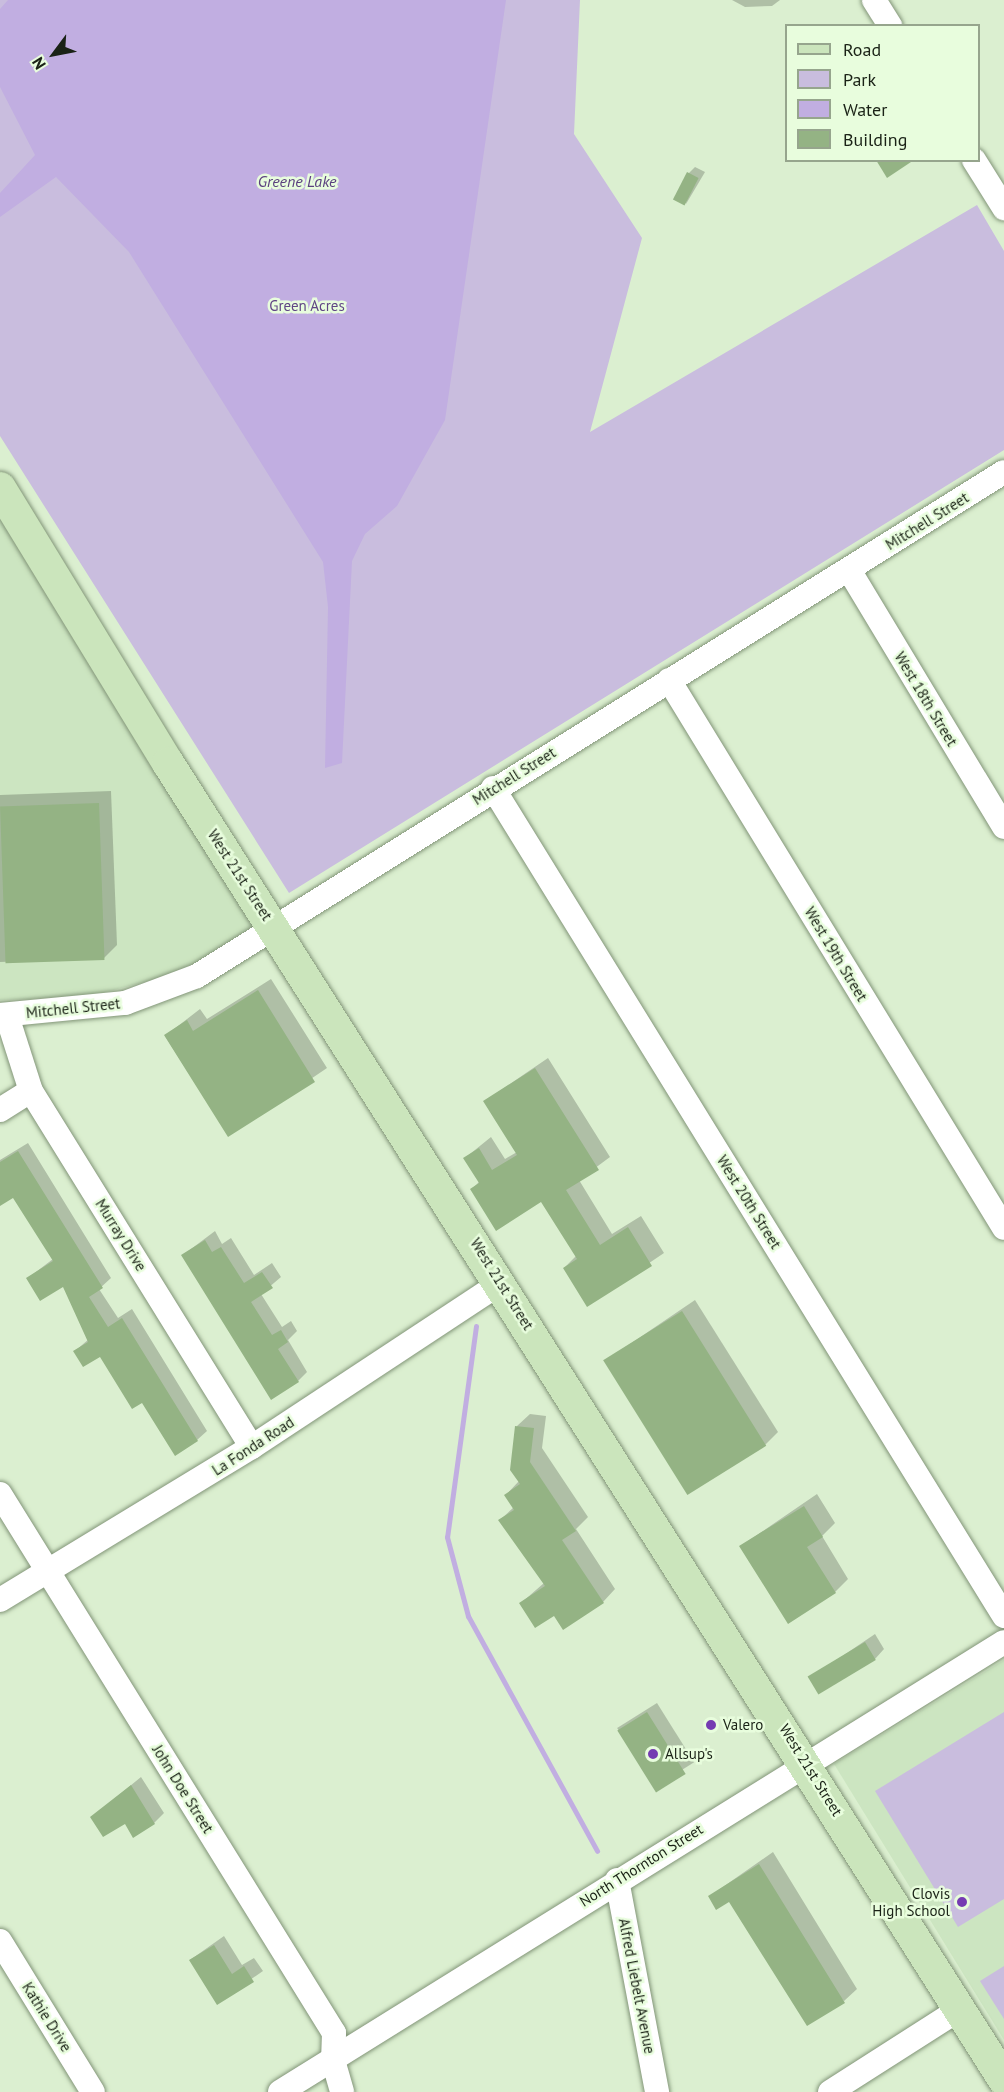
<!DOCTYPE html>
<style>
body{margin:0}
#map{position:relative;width:1004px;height:2092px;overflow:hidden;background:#dbefd0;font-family:"PT Sans",sans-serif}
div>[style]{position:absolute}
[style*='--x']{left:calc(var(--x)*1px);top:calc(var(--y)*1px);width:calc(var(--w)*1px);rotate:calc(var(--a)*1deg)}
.built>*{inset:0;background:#cce5c1}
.green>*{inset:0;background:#c9bdde}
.water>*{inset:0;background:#c1aee1}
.shadow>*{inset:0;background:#0003;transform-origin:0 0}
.stream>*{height:5px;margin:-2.5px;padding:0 2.5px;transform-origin:2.5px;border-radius:2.5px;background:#c1aee1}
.building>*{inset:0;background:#94b384;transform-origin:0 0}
.roads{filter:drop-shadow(0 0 2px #829578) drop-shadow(0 0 2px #829578)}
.minor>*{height:24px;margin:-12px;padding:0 12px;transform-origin:12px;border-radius:12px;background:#fff}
.major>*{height:32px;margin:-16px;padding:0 16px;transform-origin:16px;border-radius:16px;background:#cbe5bc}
.dots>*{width:16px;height:16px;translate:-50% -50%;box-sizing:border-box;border:3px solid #e8fddd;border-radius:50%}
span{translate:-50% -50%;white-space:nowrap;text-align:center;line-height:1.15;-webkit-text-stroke:5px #e8fddd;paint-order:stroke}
.park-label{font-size:15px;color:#604585}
.street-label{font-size:15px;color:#1a2216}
.poi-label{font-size:15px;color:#1a2216}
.left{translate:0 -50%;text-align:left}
.right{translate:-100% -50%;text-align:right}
.water-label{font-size:16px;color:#5a3f7e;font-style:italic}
.legend{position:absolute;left:785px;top:24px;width:195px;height:138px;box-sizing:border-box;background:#e8fddd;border:2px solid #96a58d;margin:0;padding:8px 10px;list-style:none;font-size:18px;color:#1a2216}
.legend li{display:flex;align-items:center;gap:12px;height:30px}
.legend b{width:30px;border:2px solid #96a58d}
.north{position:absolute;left:24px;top:24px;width:60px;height:60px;-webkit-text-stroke:4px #e8fddd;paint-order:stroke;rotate:238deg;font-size:16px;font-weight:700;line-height:24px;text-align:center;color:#1a2216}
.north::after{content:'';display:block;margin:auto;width:21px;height:27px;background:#1a2216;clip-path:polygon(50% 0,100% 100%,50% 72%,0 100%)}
</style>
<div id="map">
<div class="built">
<i style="clip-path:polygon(0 518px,259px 928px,190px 970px,87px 997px,0 1000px)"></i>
<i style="clip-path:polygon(1004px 1660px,1004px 2040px,834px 1764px)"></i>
</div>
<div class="green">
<i style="clip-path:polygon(0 0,580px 0,574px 134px,642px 238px,590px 432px,977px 205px,1004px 251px,1004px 450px,289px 893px,0 436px)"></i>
<i style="clip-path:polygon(1004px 1712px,1004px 1899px,958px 1927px,875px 1791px)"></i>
<i style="clip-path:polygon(1004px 1966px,1004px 2019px,980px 1981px)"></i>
</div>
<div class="water">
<i style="clip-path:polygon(8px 0,506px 0,445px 420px,397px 506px,365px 534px,352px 561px,342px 763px,325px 768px,328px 607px,323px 562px,129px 252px,56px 177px,0 217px,0 193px,35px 155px,0 87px,0 9px)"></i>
</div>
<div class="shadow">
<i style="clip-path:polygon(780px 0,772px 6px,745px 7px,732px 0)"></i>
<i style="clip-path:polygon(695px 167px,705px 172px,686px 204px,689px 173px)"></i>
<i style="clip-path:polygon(111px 791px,117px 945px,104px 958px,0 962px,0 795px)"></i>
<i style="clip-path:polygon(271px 979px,327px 1068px,228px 1135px,165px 1036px,200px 1009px,207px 1019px)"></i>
<i style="clip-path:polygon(548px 1058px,610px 1157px,579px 1180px,612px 1234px,641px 1216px,664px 1253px,587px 1305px,564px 1268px,576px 1256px,542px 1200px,472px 1189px,480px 1181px,465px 1158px,491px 1137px,505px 1159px,517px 1152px,485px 1101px)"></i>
<i style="clip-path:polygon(28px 1143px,111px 1278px,99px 1289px,118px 1318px,132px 1309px,207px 1431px,197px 1440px,143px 1401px,100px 1355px,75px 1351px,89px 1339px,63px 1285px,28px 1278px,53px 1259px,14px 1196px,0 1205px,0 1160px)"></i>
<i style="clip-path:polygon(215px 1231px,222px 1244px,231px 1238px,254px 1275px,272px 1263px,281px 1277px,261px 1294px,282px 1327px,291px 1321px,297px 1331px,288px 1340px,307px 1372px,298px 1381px,183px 1255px)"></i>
<i style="clip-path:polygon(695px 1300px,778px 1432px,765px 1445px,605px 1361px)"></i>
<i style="clip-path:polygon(530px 1414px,546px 1416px,542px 1448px,588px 1517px,576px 1529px,615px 1589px,603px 1602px,554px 1614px,521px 1603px,544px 1583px,500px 1520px,514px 1507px,506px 1495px,519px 1481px,517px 1426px)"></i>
<i style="clip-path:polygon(817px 1494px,835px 1523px,822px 1536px,848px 1579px,835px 1592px,741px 1546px)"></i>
<i style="clip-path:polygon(875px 1634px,884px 1649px,875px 1659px,810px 1678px)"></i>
<i style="left:657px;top:1703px;width:70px;height:47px;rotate:58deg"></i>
<i style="clip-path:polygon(141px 1777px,164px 1813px,154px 1823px,134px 1836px,125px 1822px,92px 1817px)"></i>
<i style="clip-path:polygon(773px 1852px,857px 1989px,844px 2001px,730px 1900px,710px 1896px)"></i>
<i style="clip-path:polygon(224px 1936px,242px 1965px,254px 1958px,263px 1971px,217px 2003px,190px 1960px)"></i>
</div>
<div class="stream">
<i style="--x:476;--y:1326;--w:213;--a:97.8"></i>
<i style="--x:447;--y:1537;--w:82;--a:75.1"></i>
<i style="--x:468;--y:1616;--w:268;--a:61.2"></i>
</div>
<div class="building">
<i style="clip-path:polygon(876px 160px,914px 160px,887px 178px)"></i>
<i style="left:687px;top:172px;width:13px;height:31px;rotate:27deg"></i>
<i style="left:99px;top:803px;width:157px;height:99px;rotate:88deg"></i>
<i style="clip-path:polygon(258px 990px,315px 1082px,228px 1137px,164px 1035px,187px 1020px,193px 1031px)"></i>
<i style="clip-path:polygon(535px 1068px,599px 1170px,566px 1190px,600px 1245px,628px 1227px,652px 1266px,587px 1307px,563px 1268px,577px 1259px,541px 1202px,496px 1231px,470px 1189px,479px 1183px,463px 1158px,479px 1148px,492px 1170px,517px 1155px,483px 1101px)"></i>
<i style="clip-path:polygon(18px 1151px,103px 1288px,89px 1297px,108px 1327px,122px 1318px,198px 1441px,175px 1456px,142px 1403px,132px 1409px,100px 1357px,83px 1367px,73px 1351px,88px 1342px,63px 1287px,40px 1301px,26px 1278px,53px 1261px,13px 1198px,0 1206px,0 1162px)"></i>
<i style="clip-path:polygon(205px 1240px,212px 1252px,221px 1247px,244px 1283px,262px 1272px,273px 1288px,251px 1302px,272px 1335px,281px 1330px,288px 1342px,278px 1349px,299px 1382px,271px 1400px,181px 1255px)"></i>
<i style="left:682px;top:1311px;width:159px;height:93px;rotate:58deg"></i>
<i style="clip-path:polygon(515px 1426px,534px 1428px,530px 1462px,576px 1531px,562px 1540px,604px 1603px,563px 1630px,554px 1616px,535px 1628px,519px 1603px,545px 1586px,498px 1520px,514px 1510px,504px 1495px,520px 1484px,510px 1470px)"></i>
<i style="clip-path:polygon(804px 1506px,823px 1537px,807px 1547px,836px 1593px,788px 1624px,739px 1546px)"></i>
<i style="left:865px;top:1642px;width:21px;height:67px;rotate:59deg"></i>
<i style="left:647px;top:1712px;width:73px;height:35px;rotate:58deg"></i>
<i style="clip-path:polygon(131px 1785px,155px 1824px,133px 1838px,125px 1824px,103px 1837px,90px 1817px)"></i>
<i style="clip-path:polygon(759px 1864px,845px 2003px,807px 2026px,729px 1902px,716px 1910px,708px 1896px)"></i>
<i style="clip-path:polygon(214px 1945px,232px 1974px,244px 1966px,254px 1982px,217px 2005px,189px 1960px)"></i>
</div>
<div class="roads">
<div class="minor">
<i style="--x:874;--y:0;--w:31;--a:58"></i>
<i style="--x:974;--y:160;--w:57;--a:58"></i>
<i style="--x:849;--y:570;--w:300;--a:58.9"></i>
<i style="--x:669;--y:680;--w:642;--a:58.56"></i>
<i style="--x:493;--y:788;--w:973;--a:58.32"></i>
<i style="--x:0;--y:1015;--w:126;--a:-5.5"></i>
<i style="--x:125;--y:1003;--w:77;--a:-20.6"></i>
<i style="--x:197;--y:976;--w:951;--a:-31.99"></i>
<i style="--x:7;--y:1016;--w:79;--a:72.3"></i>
<i style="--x:31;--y:1091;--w:419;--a:58.2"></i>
<i style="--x:0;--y:1110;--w:36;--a:-32"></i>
<i style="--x:0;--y:1494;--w:634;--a:58.21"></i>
<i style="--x:334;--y:2033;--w:27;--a:92"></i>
<i style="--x:333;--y:2060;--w:33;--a:74"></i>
<i style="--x:0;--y:1600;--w:295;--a:-31.3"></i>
<i style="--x:252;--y:1447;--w:298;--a:-33.4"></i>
<i style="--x:617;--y:1880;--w:216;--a:79.3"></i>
<i style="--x:0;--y:1941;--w:177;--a:58.4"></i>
<i style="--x:280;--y:2092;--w:852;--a:-31.86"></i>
<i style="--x:830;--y:2092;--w:154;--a:-32.6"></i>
</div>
<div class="major">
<i style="--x:0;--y:488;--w:322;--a:58.6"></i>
<i style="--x:168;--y:763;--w:1560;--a:57.59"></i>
</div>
</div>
<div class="dots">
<i style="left:711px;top:1725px;background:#753cb2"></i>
<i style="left:653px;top:1754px;background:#753cb2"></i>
<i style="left:962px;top:1902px;background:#753cb2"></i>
</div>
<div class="park-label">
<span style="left:307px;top:306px">Green Acres</span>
</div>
<div class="street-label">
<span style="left:927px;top:521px;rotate:-32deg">Mitchell Street</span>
<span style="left:926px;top:699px;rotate:59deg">West 18th Street</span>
<span style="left:514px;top:776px;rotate:-32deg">Mitchell Street</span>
<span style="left:240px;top:875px;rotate:57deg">West 21st Street</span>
<span style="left:836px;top:954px;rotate:59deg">West 19th Street</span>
<span style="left:73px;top:1008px;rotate:-6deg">Mitchell Street</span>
<span style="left:749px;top:1202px;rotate:58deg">West 20th Street</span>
<span style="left:121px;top:1235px;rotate:58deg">Murray Drive</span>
<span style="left:502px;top:1284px;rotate:58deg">West 21st Street</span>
<span style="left:253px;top:1446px;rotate:-33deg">La Fonda Road</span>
<span style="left:811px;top:1770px;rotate:58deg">West 21st Street</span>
<span style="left:183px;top:1789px;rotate:58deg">John Doe Street</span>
<span style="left:641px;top:1865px;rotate:-32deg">North Thornton Street</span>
<span style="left:637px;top:1986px;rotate:79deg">Alfred Liebelt Avenue</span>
<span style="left:47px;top:2017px;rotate:58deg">Kathie Drive</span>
</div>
<div class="poi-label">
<span class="left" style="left:723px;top:1725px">Valero</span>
<span class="left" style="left:665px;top:1754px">Allsup's</span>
<span class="right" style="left:950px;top:1902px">Clovis<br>High School</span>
</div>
<div class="water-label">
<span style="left:297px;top:181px">Greene Lake</span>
</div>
<ul class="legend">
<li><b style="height:8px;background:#cbe5bc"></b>Road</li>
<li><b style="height:16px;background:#c9bdde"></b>Park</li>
<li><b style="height:16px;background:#c1aee1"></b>Water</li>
<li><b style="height:16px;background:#94b384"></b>Building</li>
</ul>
<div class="north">N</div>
</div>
